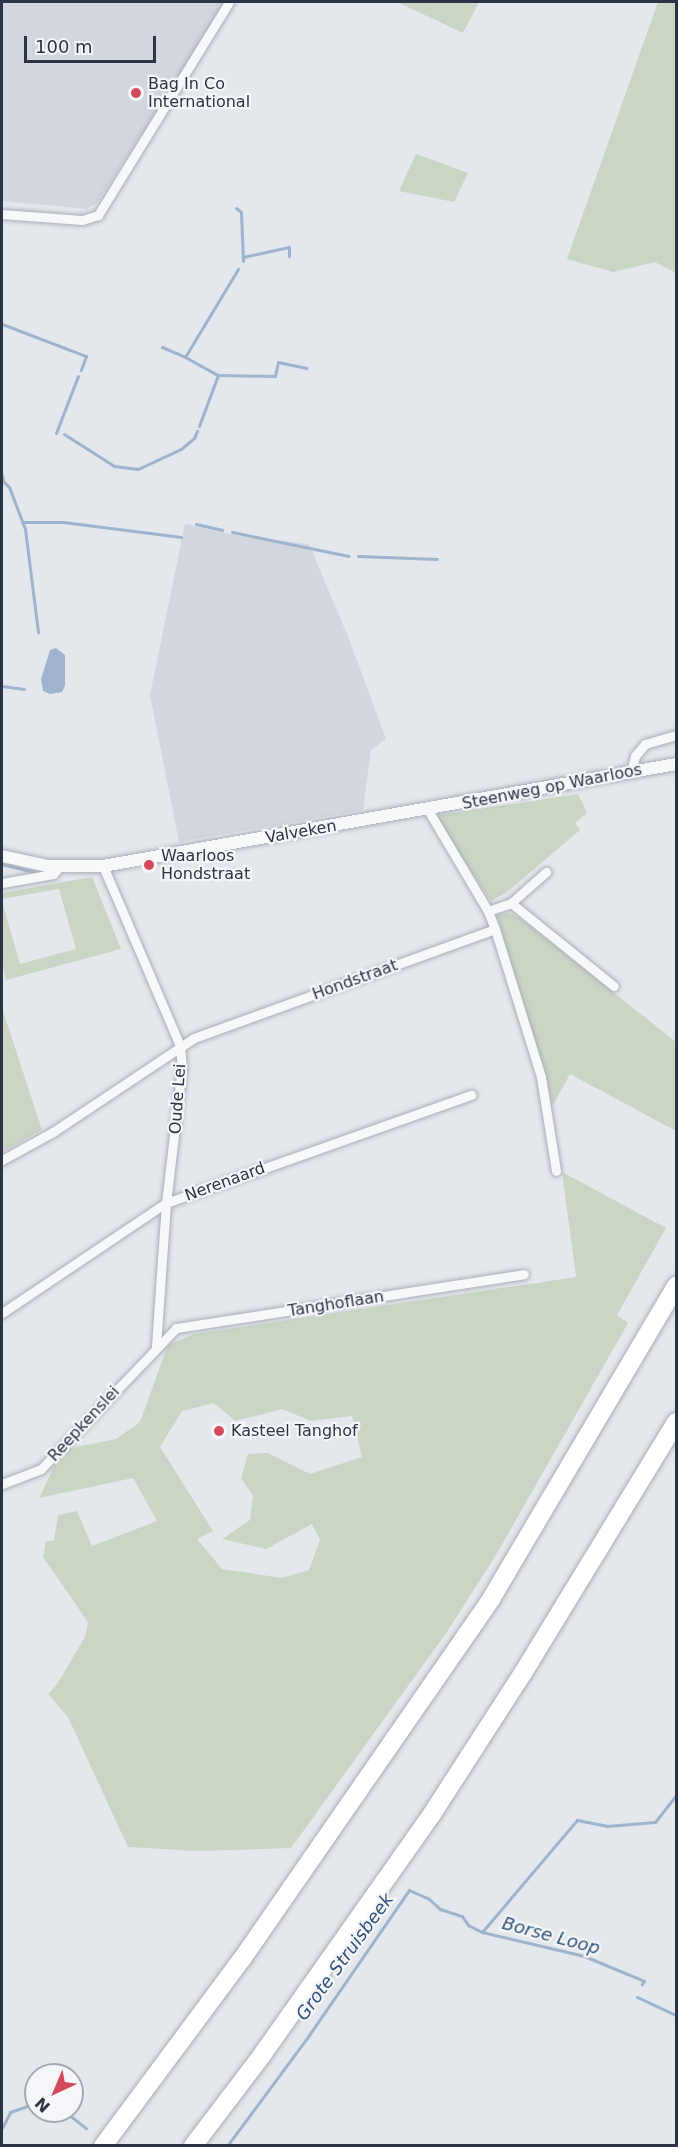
<!DOCTYPE html>
<style>
body{margin:0}
#map{position:relative;width:678px;height:2147px;overflow:hidden;background:#e4e7ec;font-family:"DejaVu Sans",sans-serif}
div>[style]{position:absolute}
[style*='--x']{left:calc(var(--x)*1px);top:calc(var(--y)*1px);width:calc(var(--w)*1px);rotate:calc(var(--a)*1deg)}
.built>*{inset:0;background:#d2d6de}
.green>*{inset:0;background:#c9d6c5}
.water>*{inset:0;background:#9fb4cc}
.stream>*{height:3px;margin:-1.5px;padding:0 1.5px;transform-origin:1.5px;border-radius:1.5px;background:#9fb4cc}
.roads{filter:drop-shadow(0 0 2px #a9aeb7) drop-shadow(0 0 2px #a9aeb7)}
.minor>*{height:9px;margin:-4.5px;padding:0 4.5px;transform-origin:4.5px;border-radius:4.5px;background:#f7f8fa}
.tertiary>*{height:12px;margin:-6px;padding:0 6px;transform-origin:6px;border-radius:6px;background:#f7f8fa}
.motorway>*{height:18px;margin:-9px;padding:0 9px;transform-origin:9px;border-radius:9px;background:#fff}
.dots>*{width:16px;height:16px;translate:-50% -50%;box-sizing:border-box;border:3px solid #f4f6f9;border-radius:50%}
span{translate:-50% -50%;white-space:nowrap;text-align:center;line-height:1.15;-webkit-text-stroke:4.5px #f4f6f9;paint-order:stroke}
.poi-label{font-size:16px;color:#2b3445}
.left{translate:0 -50%;text-align:left}
.street-label{font-size:16px;color:#2b3445}
.water-label{font-size:18px;color:#34527a;font-style:italic}
.frame{position:absolute;inset:0;border:3px solid #2b3445;pointer-events:none}
.north{position:absolute;left:24px;top:2063px;width:60px;height:60px;box-sizing:border-box;background:#f4f6f9;border:2px solid #a4a8b1;border-radius:50%;rotate:224deg;font-size:16px;font-weight:700;line-height:24px;text-align:center;color:#2b3445}
.north::after{content:'';display:block;margin:auto;width:21px;height:27px;background:#d1495b;clip-path:polygon(50% 0,100% 100%,50% 72%,0 100%)}
.scale{position:absolute;left:24px;top:36px;width:132px;height:27px;box-sizing:border-box;border:3px solid #2b3445;border-top:0;padding-left:8px;font-size:18px;line-height:21px;white-space:nowrap;color:#2b3445;-webkit-text-stroke:4px #f4f6f9;paint-order:stroke}
</style>
<div id="map">
<div class="built">
<i style="clip-path:polygon(2px 2px,228px 2px,97px 203px,87px 209px,2px 201px)"></i>
<i style="clip-path:polygon(185px 524px,234px 535px,309px 544px,349px 639px,386px 739px,371px 750px,363px 810px,179px 842px,150px 695px)"></i>
</div>
<div class="green">
<i style="clip-path:polygon(397px 2px,479px 2px,463px 33px)"></i>
<i style="clip-path:polygon(658px 2px,676px 2px,676px 273px,655px 262px,613px 272px,567px 259px)"></i>
<i style="clip-path:polygon(416px 154px,468px 173px,454px 202px,399px 191px)"></i>
<i style="clip-path:polygon(578px 794px,587px 813px,575px 823px,580px 830px,507px 892px,491px 901px,438px 821px,440px 815px)"></i>
<i style="clip-path:polygon(92px 877px,121px 949px,6px 980px,2px 961px,2px 901px,20px 964px,76px 949px,59px 889px,2px 899px,2px 893px)"></i>
<i style="clip-path:polygon(506px 913px,512px 914px,525px 922px,676px 1042px,676px 1131px,570px 1074px,553px 1105px,497px 916px)"></i>
<i style="clip-path:polygon(2px 1008px,42px 1130px,2px 1152px)"></i>
<i style="clip-path:polygon(evenodd,562px 1172px,666px 1228px,617px 1315px,628px 1323px,496px 1555px,447px 1632px,291px 1848px,198px 1851px,128px 1847px,68px 1717px,48px 1694px,58px 1683px,85px 1637px,88px 1622px,43px 1557px,46px 1541px,54px 1541px,58px 1515px,77px 1511px,92px 1546px,157px 1521px,133px 1478px,39px 1498px,62px 1450px,116px 1439px,140px 1422px,168px 1345px,194px 1334px,576px 1277px,562px 1172px,214px 1403px,235px 1421px,282px 1409px,311px 1421px,352px 1416px,362px 1457px,310px 1474px,268px 1453px,248px 1454px,241px 1478px,253px 1496px,250px 1520px,222px 1539px,266px 1549px,312px 1524px,320px 1540px,309px 1570px,282px 1578px,222px 1569px,197px 1539px,213px 1531px,160px 1447px,182px 1411px,214px 1403px)"></i>
</div>
<div class="water">
<i style="clip-path:polygon(56px 648px,65px 655px,65px 686px,62px 692px,50px 694px,43px 691px,41px 679px,50px 650px)"></i>
</div>
<div class="stream">
<i style="--x:236;--y:208;--w:6;--a:39"></i>
<i style="--x:241;--y:212;--w:49;--a:87.7"></i>
<i style="--x:243;--y:257;--w:47;--a:-12.3"></i>
<i style="--x:289;--y:247;--w:9;--a:90"></i>
<i style="--x:2;--y:324;--w:90;--a:20.9"></i>
<i style="--x:86;--y:356;--w:15;--a:110"></i>
<i style="--x:162;--y:347;--w:25;--a:23"></i>
<i style="--x:185;--y:357;--w:103;--a:-58.9"></i>
<i style="--x:185;--y:357;--w:38;--a:29"></i>
<i style="--x:218;--y:375;--w:57;--a:1"></i>
<i style="--x:275;--y:376;--w:14;--a:-78"></i>
<i style="--x:278;--y:362;--w:29;--a:12"></i>
<i style="--x:199;--y:426;--w:54;--a:-69.6"></i>
<i style="--x:56;--y:433;--w:61;--a:-68.9"></i>
<i style="--x:64;--y:434;--w:59;--a:32.6"></i>
<i style="--x:114;--y:466;--w:24;--a:7"></i>
<i style="--x:138;--y:469;--w:47;--a:-24.9"></i>
<i style="--x:181;--y:449;--w:17;--a:-40"></i>
<i style="--x:194;--y:438;--w:8;--a:-67"></i>
<i style="--x:2;--y:475;--w:6;--a:81"></i>
<i style="--x:3;--y:481;--w:8;--a:45"></i>
<i style="--x:9;--y:487;--w:45;--a:69.1"></i>
<i style="--x:25;--y:529;--w:104;--a:82.8"></i>
<i style="--x:22;--y:522;--w:41;--a:0"></i>
<i style="--x:63;--y:522;--w:119;--a:7.2"></i>
<i style="--x:196;--y:524;--w:27;--a:13"></i>
<i style="--x:232;--y:532;--w:119;--a:11.6"></i>
<i style="--x:358;--y:556;--w:79;--a:2.2"></i>
<i style="--x:2;--y:686;--w:22;--a:8"></i>
<i style="--x:2;--y:864;--w:33;--a:14"></i>
<i style="--x:482;--y:1932;--w:105;--a:13.2"></i>
<i style="--x:584;--y:1956;--w:65;--a:22.6"></i>
<i style="--x:644;--y:1981;--w:4;--a:124"></i>
<i style="--x:637;--y:1997;--w:43;--a:24.8"></i>
<i style="--x:64;--y:2111;--w:28;--a:38"></i>
<i style="--x:2;--y:2128;--w:18;--a:-63"></i>
<i style="--x:10;--y:2112;--w:28;--a:-19"></i>
<i style="--x:227;--y:2146;--w:138;--a:-53.5"></i>
<i style="--x:309;--y:2035;--w:176;--a:-55.4"></i>
<i style="--x:409;--y:1890;--w:22;--a:24"></i>
<i style="--x:429;--y:1899;--w:15;--a:42"></i>
<i style="--x:440;--y:1909;--w:23;--a:18"></i>
<i style="--x:462;--y:1916;--w:11;--a:56"></i>
<i style="--x:468;--y:1925;--w:16;--a:27"></i>
<i style="--x:482;--y:1932;--w:147;--a:-49.7"></i>
<i style="--x:577;--y:1820;--w:31;--a:11"></i>
<i style="--x:607;--y:1826;--w:48;--a:-4.8"></i>
<i style="--x:655;--y:1822;--w:34;--a:-52"></i>
</div>
<div class="roads">
<div class="minor">
<i style="--x:2;--y:214;--w:80;--a:4.3"></i>
<i style="--x:82;--y:220;--w:17;--a:-17"></i>
<i style="--x:98;--y:215;--w:250;--a:-58.4"></i>
<i style="--x:631;--y:772;--w:16;--a:-76"></i>
<i style="--x:635;--y:756;--w:16;--a:-50"></i>
<i style="--x:645;--y:744;--w:32;--a:-16"></i>
<i style="--x:428;--y:810;--w:117;--a:59.3"></i>
<i style="--x:488;--y:911;--w:19;--a:69"></i>
<i style="--x:495;--y:929;--w:155;--a:72.7"></i>
<i style="--x:541;--y:1077;--w:95;--a:80.9"></i>
<i style="--x:103;--y:866;--w:196;--a:66.8"></i>
<i style="--x:180;--y:1046;--w:21;--a:85"></i>
<i style="--x:182;--y:1067;--w:137;--a:96.7"></i>
<i style="--x:166;--y:1203;--w:144;--a:94"></i>
<i style="--x:2;--y:883;--w:52;--a:-10"></i>
<i style="--x:53;--y:874;--w:9;--a:-49"></i>
<i style="--x:511;--y:903;--w:47;--a:-41.5"></i>
<i style="--x:488;--y:911;--w:24;--a:-19"></i>
<i style="--x:511;--y:903;--w:132;--a:38.9"></i>
<i style="--x:2;--y:1160;--w:58;--a:-28.8"></i>
<i style="--x:53;--y:1132;--w:169;--a:-33.7"></i>
<i style="--x:194;--y:1038;--w:320;--a:-19.9"></i>
<i style="--x:2;--y:1313;--w:197;--a:-33.9"></i>
<i style="--x:166;--y:1203;--w:324;--a:-19.5"></i>
<i style="--x:2;--y:1484;--w:42;--a:-21"></i>
<i style="--x:41;--y:1469;--w:195;--a:-46.2"></i>
<i style="--x:176;--y:1328;--w:352;--a:-8.8"></i>
</div>
<div class="tertiary">
<i style="--x:2;--y:856;--w:46;--a:12.5"></i>
<i style="--x:47;--y:866;--w:56;--a:0"></i>
<i style="--x:103;--y:866;--w:582;--a:-10.09"></i>
</div>
<div class="motorway">
<i style="--x:103;--y:2146;--w:233;--a:-53.4"></i>
<i style="--x:242;--y:1959;--w:438;--a:-55.3"></i>
<i style="--x:491;--y:1599;--w:364;--a:-59.4"></i>
<i style="--x:193;--y:2146;--w:114;--a:-52.8"></i>
<i style="--x:262;--y:2055;--w:295;--a:-54.8"></i>
<i style="--x:432;--y:1814;--w:168;--a:-57.2"></i>
<i style="--x:523;--y:1673;--w:294;--a:-58.6"></i>
</div>
</div>
<div class="dots">
<i style="left:136px;top:93px;background:#d1495b"></i>
<i style="left:149px;top:865px;background:#d1495b"></i>
<i style="left:219px;top:1431px;background:#d1495b"></i>
</div>
<div class="poi-label">
<span class="left" style="left:148px;top:93px">Bag In Co<br>International</span>
<span class="left" style="left:161px;top:865px">Waarloos<br>Hondstraat</span>
<span class="left" style="left:231px;top:1431px">Kasteel Tanghof</span>
</div>
<div class="street-label">
<span style="left:552px;top:787px;rotate:-11deg">Steenweg op Waarloos</span>
<span style="left:301px;top:832px;rotate:-10deg">Valveken</span>
<span style="left:355px;top:980px;rotate:-20deg">Hondstraat</span>
<span style="left:178px;top:1099px;rotate:-86deg">Oude Lei</span>
<span style="left:225px;top:1182px;rotate:-20deg">Nerenaard</span>
<span style="left:336px;top:1304px;rotate:-9deg">Tanghoflaan</span>
<span style="left:84px;top:1424px;rotate:-47deg">Reepkenslei</span>
</div>
<div class="water-label">
<span style="left:551px;top:1936px;rotate:15deg">Borse Loop</span>
<span style="left:345px;top:1957px;rotate:-54deg">Grote Struisbeek</span>
</div>
<div class="frame"></div>
<div class="north">N</div>
<div class="scale">100 m</div>
</div>
